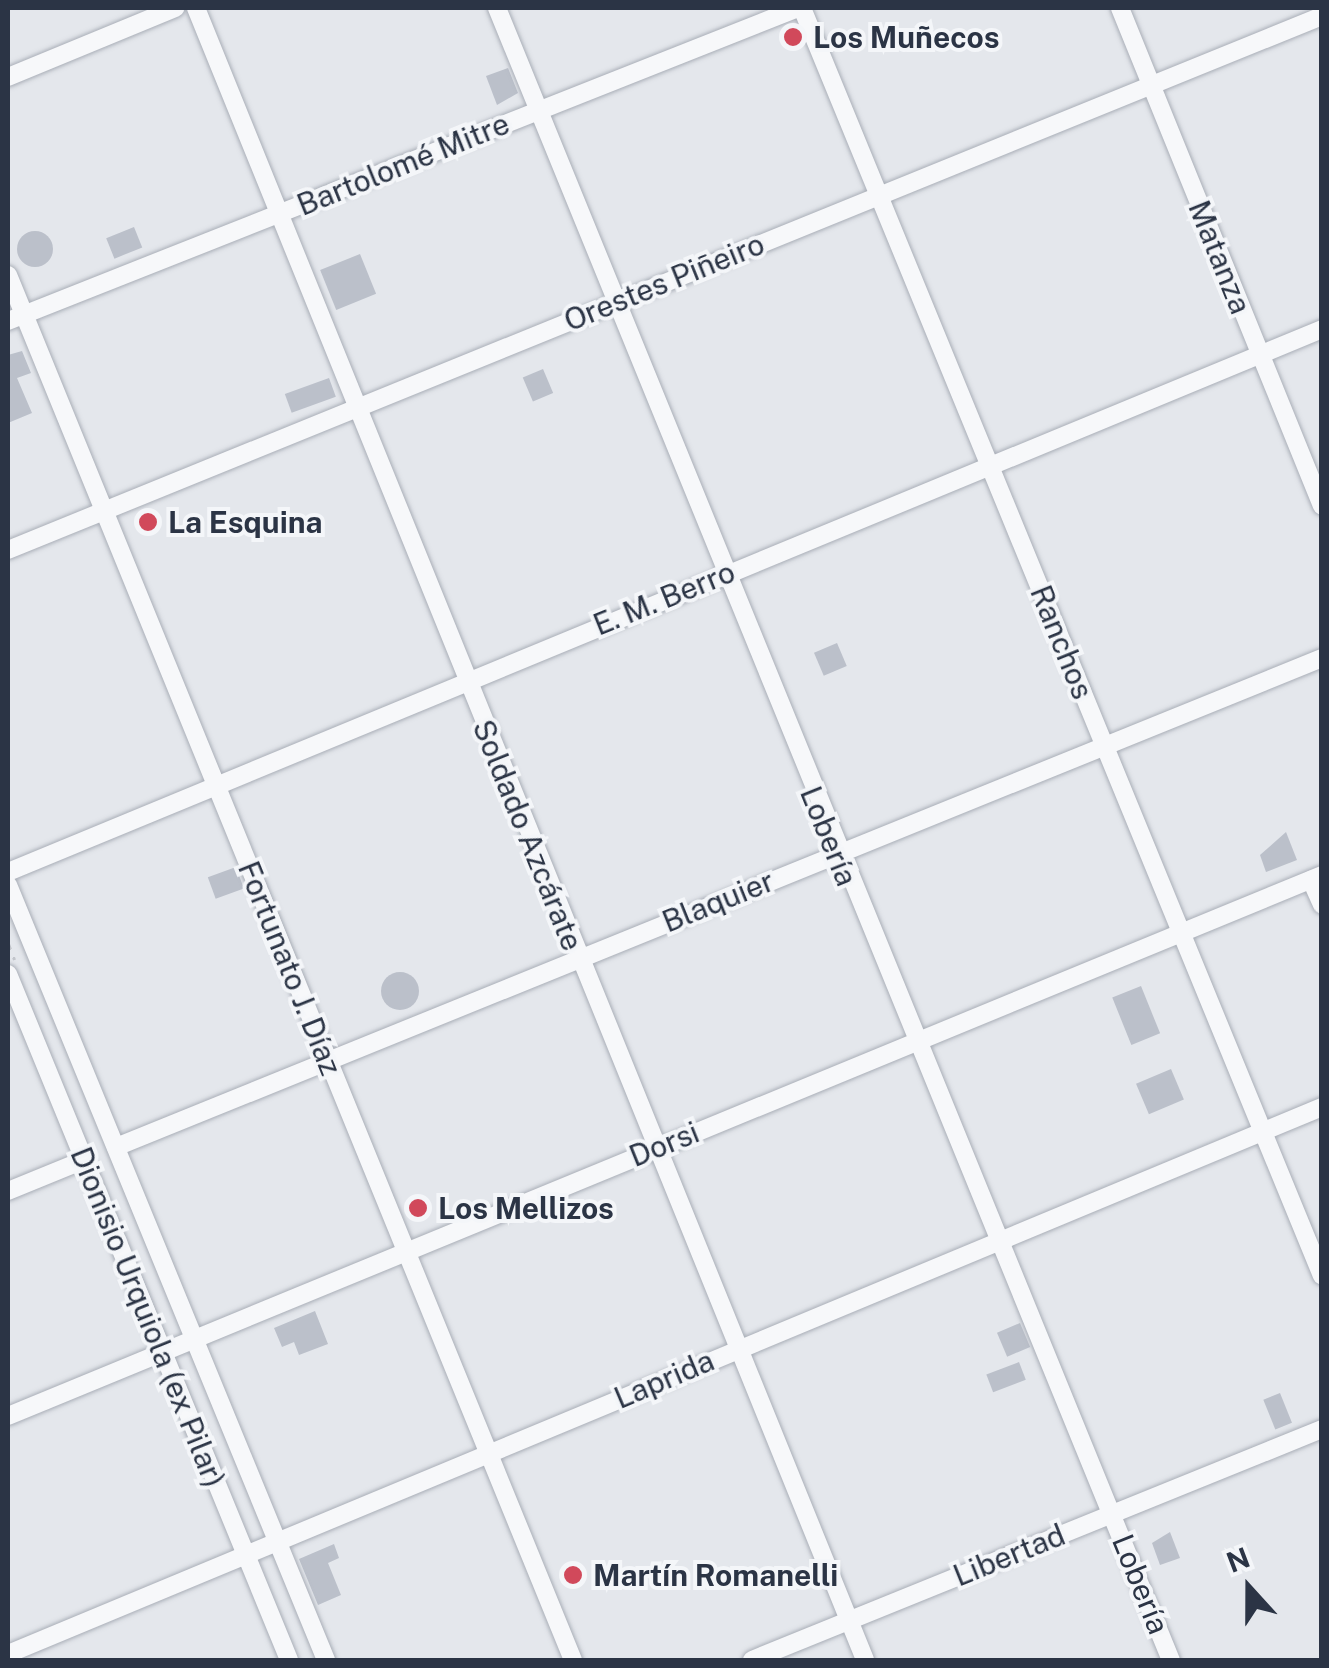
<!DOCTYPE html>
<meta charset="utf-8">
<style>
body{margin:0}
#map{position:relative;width:1329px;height:1668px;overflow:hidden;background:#e4e7ec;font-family:"Public Sans",sans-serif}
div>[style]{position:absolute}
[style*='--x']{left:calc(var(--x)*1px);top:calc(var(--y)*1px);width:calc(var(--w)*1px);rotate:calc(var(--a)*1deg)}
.building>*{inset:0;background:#bbc0ca;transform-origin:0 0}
.round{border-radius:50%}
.path>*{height:2.5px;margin-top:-1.25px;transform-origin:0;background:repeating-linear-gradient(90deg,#c2c5cb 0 8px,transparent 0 16px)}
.roads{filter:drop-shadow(0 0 2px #a9aeb7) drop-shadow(0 0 2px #a9aeb7)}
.minor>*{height:18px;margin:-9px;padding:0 9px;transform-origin:9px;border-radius:9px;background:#f7f8fa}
.dots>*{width:28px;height:28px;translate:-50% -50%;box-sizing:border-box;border:5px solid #f4f6f9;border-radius:50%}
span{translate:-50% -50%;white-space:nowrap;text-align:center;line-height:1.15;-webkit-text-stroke:8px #f4f6f9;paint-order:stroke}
.poi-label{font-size:30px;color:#2b3445;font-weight:700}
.left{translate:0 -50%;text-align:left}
.street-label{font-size:30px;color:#2b3445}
.frame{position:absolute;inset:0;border:10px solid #2b3445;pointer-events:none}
.north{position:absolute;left:1199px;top:1538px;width:100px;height:100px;-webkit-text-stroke:8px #f4f6f9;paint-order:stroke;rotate:339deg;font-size:28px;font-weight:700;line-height:40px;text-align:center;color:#2b3445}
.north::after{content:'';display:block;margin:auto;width:35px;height:45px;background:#2b3445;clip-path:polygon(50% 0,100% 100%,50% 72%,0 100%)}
</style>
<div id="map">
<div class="building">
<i style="clip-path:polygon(508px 68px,518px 93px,497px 105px,486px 76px)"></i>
<i style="left:134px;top:227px;width:22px;height:30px;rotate:68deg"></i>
<i class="round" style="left:17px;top:231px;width:36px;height:36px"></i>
<i style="left:360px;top:254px;width:43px;height:43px;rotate:68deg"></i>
<i style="clip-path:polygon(22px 351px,31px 373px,17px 378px,32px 413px,8px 423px,8px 355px)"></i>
<i style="left:543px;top:369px;width:26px;height:22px;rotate:67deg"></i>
<i style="left:329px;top:378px;width:20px;height:47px;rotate:70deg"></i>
<i style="left:837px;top:643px;width:25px;height:25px;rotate:67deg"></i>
<i style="clip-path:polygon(1286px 832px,1297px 860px,1266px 872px,1260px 855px)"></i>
<i style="left:236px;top:867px;width:23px;height:30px;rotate:70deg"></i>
<i class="round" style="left:381px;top:972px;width:38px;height:38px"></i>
<i style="left:1141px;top:986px;width:51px;height:31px;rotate:68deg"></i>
<i style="left:1171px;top:1069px;width:33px;height:38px;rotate:67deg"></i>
<i style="clip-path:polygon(315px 1311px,328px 1344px,299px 1355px,294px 1342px,282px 1347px,274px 1328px)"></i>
<i style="left:1020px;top:1323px;width:26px;height:25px;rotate:67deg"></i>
<i style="left:1019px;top:1362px;width:19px;height:35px;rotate:69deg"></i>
<i style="left:1280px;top:1393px;width:32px;height:18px;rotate:68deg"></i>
<i style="clip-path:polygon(1170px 1532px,1180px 1558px,1160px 1565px,1152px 1543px)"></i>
<i style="clip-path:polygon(334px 1544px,339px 1558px,328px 1563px,341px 1595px,318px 1605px,299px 1559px)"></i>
</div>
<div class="path">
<i style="--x:8;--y:942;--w:19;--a:69"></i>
</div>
<div class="roads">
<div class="minor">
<i style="--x:196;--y:8;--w:1782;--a:67.95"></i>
<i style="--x:497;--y:8;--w:1784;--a:67.81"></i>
<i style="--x:802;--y:8;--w:1370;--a:67.7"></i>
<i style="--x:1120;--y:8;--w:537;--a:67.92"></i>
<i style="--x:8;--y:77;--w:181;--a:-22.4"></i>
<i style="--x:8;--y:275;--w:1496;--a:67.81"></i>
<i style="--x:8;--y:321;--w:850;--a:-21.61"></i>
<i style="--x:8;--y:550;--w:1418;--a:-22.12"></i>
<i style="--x:8;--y:872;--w:1422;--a:-22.45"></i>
<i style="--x:1311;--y:880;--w:27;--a:66"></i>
<i style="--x:8;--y:885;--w:838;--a:67.69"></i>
<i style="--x:8;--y:974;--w:741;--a:67.72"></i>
<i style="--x:116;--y:1147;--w:1301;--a:-22.07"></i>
<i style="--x:8;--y:1191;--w:82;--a:-22.2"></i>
<i style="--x:8;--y:1416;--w:1421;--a:-22.38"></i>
<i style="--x:8;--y:1654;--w:1423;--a:-22.6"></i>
<i style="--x:752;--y:1660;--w:615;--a:-22.06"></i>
</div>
</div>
<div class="dots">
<i style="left:793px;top:37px;background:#d1495b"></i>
<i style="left:148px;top:522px;background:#d1495b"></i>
<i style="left:418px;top:1208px;background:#d1495b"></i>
<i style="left:573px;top:1575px;background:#d1495b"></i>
</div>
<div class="poi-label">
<span class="left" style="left:813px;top:37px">Los Muñecos</span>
<span class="left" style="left:168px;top:522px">La Esquina</span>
<span class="left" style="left:438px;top:1208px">Los Mellizos</span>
<span class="left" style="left:593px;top:1575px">Martín Romanelli</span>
</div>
<div class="street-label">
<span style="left:403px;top:164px;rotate:-22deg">Bartolomé Mitre</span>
<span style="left:1220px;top:257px;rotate:68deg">Matanza</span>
<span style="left:664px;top:282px;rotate:-22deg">Orestes Piñeiro</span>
<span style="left:664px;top:598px;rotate:-22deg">E. M. Berro</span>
<span style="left:1062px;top:642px;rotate:68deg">Ranchos</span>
<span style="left:528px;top:835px;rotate:68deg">Soldado Azcárate</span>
<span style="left:829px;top:836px;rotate:68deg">Lobería</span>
<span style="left:718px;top:901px;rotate:-22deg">Blaquier</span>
<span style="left:290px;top:968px;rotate:68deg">Fortunato J. Díaz</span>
<span style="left:664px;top:1144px;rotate:-22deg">Dorsi</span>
<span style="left:148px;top:1317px;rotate:68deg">Dionisio Urquiola (ex Pilar)</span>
<span style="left:664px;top:1379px;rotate:-23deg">Laprida</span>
<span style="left:1009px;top:1555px;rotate:-22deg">Libertad</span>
<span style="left:1141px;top:1584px;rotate:68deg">Lobería</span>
</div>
<div class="frame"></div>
<div class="north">N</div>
</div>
